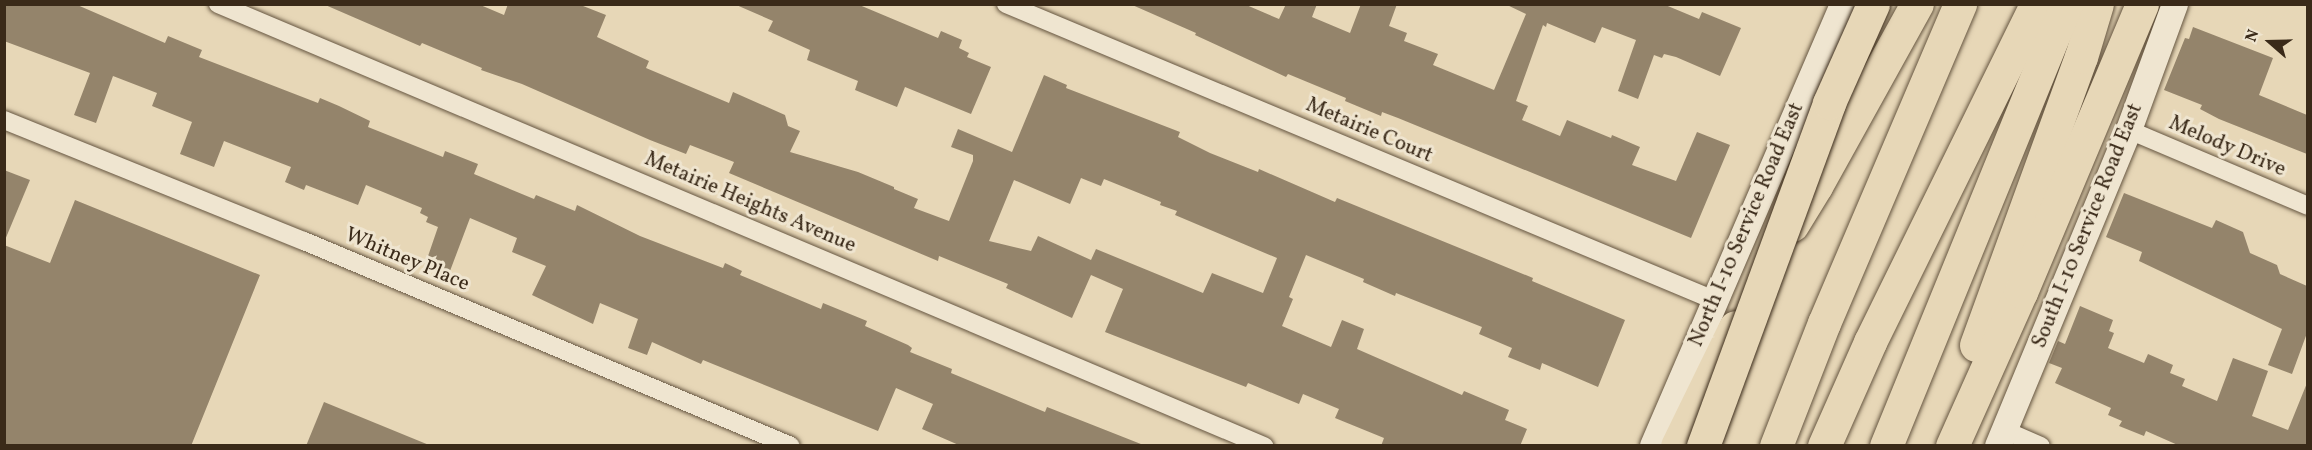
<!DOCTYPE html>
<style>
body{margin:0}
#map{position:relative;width:2312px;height:450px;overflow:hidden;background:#e7d7b7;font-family:Vollkorn,serif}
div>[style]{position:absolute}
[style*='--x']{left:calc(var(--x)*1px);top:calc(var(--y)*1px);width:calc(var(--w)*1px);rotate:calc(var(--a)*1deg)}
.building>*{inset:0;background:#94846b}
.roads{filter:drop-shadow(0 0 2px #655540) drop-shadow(0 0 2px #655540)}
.street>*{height:18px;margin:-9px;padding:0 9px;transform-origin:9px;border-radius:9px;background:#efe5d0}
.secondary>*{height:26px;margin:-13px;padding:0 13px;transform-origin:13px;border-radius:13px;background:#efe5d0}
.highway>*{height:33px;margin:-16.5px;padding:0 16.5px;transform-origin:16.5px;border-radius:16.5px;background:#e7d7b7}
.bridges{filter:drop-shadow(0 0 2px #3a2a19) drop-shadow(0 0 2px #3a2a19)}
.highway-bridge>*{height:33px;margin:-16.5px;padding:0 16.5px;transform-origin:16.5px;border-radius:16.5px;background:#e7d7b7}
span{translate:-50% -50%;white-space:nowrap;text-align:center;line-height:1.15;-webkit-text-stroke:6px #efe5d0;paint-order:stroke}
.street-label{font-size:21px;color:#3a2a19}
.frame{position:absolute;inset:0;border:6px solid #3a2a19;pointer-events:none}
.north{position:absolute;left:2240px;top:12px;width:60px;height:60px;-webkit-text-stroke:4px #efe5d0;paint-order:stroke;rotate:290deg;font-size:16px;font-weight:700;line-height:24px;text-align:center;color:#3a2a19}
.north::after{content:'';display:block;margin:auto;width:21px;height:27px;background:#3a2a19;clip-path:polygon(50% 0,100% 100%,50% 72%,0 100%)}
</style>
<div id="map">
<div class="building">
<i style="clip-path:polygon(4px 4px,75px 4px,165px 43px,168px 36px,202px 50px,199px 57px,318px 103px,320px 98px,339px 106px,370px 121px,368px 127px,443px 157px,445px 151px,478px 164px,474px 174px,534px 199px,536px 195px,575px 211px,577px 205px,640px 236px,723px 268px,725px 263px,742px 271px,740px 275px,821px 309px,823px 303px,867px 321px,865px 326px,908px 345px,912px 348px,910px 352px,952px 369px,951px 373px,1045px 412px,1047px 407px,1146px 446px,961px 446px,922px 429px,933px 404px,896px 388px,878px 431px,703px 360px,701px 364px,652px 342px,647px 355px,628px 348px,638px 319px,600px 303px,593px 324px,532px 295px,546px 266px,512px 252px,517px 238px,470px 218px,450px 271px,426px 262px,438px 227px,426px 222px,428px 217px,420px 213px,422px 208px,366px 185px,358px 205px,306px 185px,304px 190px,285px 182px,291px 167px,224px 141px,214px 167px,180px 154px,192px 122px,152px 106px,157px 93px,113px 76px,96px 123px,74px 115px,90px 73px,4px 41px)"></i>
<i style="clip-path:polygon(evenodd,323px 4px,478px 4px,504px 15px,508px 4px,578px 4px,606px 15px,597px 37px,649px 61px,646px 68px,729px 103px,733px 92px,785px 115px,788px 126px,800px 131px,790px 152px,858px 172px,894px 187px,894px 189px,918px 199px,914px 208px,949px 221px,973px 161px,973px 155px,951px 147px,958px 129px,1012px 152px,1044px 75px,1067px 85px,1066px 88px,1180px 132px,1178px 137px,1210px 153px,1258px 172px,1259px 169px,1335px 202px,1337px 198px,1533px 278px,1532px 281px,1625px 320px,1598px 387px,1542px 363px,1540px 370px,1508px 357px,1512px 348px,1479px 334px,1482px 327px,1396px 293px,1395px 296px,1363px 282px,1364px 279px,1306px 255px,1289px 297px,1293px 299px,1282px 326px,1331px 347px,1342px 320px,1364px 329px,1357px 349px,1462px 395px,1464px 391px,1509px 410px,1505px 420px,1527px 429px,1520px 446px,1381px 446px,1384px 438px,1335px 418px,1339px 409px,1303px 394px,1299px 404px,1248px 383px,1246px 387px,1105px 332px,1123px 289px,1091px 275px,1072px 318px,1006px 288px,1008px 284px,939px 256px,938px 261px,729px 173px,734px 162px,690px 145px,686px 154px,650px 140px,522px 84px,481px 70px,482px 68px,422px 43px,420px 46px,323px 4px,1081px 178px,1101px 186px,1104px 179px,1161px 202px,1160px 205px,1177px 211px,1175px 215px,1277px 258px,1263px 293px,1212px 273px,1203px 293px,1096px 249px,1091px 260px,1038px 236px,1031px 251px,989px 241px,1014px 180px,1070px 204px,1081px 178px)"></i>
<i style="clip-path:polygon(734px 4px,857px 4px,938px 38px,941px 31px,962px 40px,959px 48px,969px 53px,967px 57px,991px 67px,971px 114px,905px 87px,897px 107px,855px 90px,858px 81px,807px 60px,810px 50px,768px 31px,773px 21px)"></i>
<i style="clip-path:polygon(1130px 4px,1244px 4px,1279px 19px,1286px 4px,1317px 4px,1312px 17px,1350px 33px,1361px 4px,1397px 4px,1389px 26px,1407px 33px,1404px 41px,1438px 54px,1433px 65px,1494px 90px,1526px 14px,1505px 4px,1663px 4px,1699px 19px,1702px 12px,1741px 28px,1720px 76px,1676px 57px,1664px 54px,1662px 58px,1654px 55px,1638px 99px,1618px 91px,1636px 40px,1602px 27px,1595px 43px,1547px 23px,1546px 27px,1543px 25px,1516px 101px,1528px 106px,1522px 120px,1560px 136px,1567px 120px,1611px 138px,1612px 135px,1640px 147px,1632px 165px,1676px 181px,1697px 132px,1730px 145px,1691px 238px,1398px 118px,1382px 112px,1381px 116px,1345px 101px,1346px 98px,1288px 74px,1286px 77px,1195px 35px,1196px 33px)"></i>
<i style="clip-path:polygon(2193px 27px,2273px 58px,2259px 95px,2307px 115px,2307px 154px,2219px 119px,2200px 109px,2202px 105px,2164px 90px,2185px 38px,2189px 39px)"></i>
<i style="clip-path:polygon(4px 170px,30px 180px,5px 240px,4px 240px)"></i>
<i style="clip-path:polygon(2124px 193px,2212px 228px,2216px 220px,2243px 232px,2250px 253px,2277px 265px,2280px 274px,2307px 286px,2307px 333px,2292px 374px,2268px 365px,2282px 329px,2139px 261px,2142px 252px,2106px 237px)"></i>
<i style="clip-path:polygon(75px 200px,260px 275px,191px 446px,4px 446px,4px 245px,50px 263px)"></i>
<i style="clip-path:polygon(2080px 306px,2113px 320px,2109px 331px,2114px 333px,2108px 348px,2144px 363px,2148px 354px,2173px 365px,2170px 373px,2185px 379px,2182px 386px,2217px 401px,2233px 358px,2268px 371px,2252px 416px,2288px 430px,2307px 383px,2307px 446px,2180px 446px,2146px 431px,2144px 436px,2119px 426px,2122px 421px,2108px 415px,2111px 408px,2055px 383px,2062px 368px,2049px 363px,2058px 341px,2065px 344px)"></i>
<i style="clip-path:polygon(324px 402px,429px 445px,429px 446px,306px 446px)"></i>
</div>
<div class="roads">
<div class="street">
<i style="--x:218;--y:4;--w:1136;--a:22.91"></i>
<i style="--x:1006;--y:4;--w:767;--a:22.69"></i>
<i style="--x:4;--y:120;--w:323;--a:22"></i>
<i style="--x:304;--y:241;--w:528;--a:22.83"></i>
<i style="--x:2129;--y:130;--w:194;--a:23"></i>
<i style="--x:2004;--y:430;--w:40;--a:23.4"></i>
</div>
<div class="secondary">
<i style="--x:1653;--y:446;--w:481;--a:-66.7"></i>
<i style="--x:1998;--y:446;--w:342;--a:-67.5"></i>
<i style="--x:2129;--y:130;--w:134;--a:-69.9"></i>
</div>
<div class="highway">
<i style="--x:1792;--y:225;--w:46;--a:-58.4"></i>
<i style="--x:1816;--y:186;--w:208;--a:-61"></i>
<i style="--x:1976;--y:345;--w:307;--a:-70"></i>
<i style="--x:2081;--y:57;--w:55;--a:-73.2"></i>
<i style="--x:1677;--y:446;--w:132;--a:-64"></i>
<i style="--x:1776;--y:446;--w:132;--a:-68.7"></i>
<i style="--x:1824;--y:323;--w:347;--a:-66.9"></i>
<i style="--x:1824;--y:446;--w:114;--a:-66.1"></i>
<i style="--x:1870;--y:342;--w:377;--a:-63.8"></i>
<i style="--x:1886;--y:446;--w:477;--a:-67.8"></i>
<i style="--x:1952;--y:446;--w:169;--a:-65.9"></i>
<i style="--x:2021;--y:292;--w:312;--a:-67.2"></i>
</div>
</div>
<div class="bridges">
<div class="highway-bridge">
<i style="--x:1703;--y:446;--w:365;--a:-69.8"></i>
<i style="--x:1829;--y:103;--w:108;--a:-66"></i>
</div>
</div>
<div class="street-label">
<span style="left:1369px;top:131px;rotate:23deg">Metairie Court</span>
<span style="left:2227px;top:147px;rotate:23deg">Melody Drive</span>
<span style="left:750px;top:203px;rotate:23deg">Metairie Heights Avenue</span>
<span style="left:1747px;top:225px;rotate:-67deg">North I-10 Service Road East</span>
<span style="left:2088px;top:226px;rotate:-68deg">South I-10 Service Road East</span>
<span style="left:407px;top:260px;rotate:23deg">Whitney Place</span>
</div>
<div class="frame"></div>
<div class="north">N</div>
</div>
